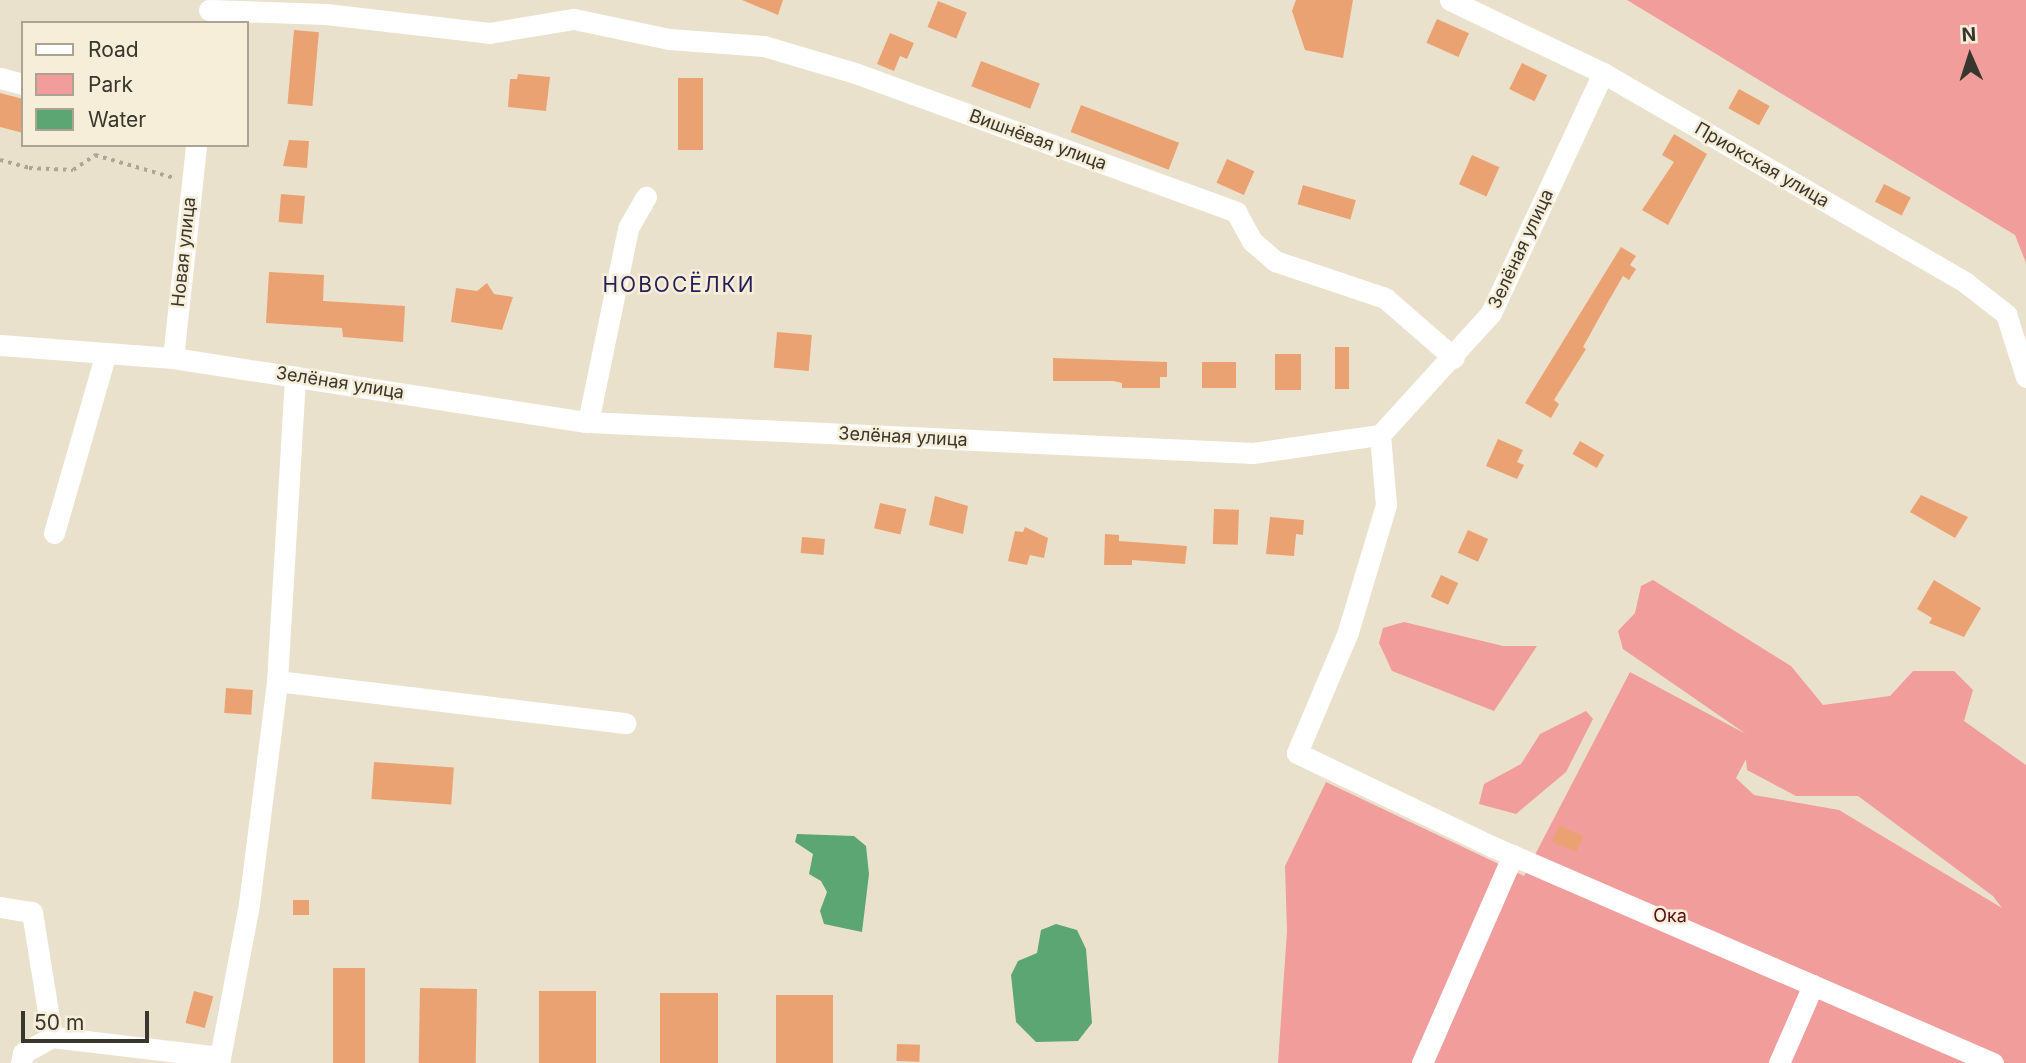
<!DOCTYPE html>
<meta charset="utf-8">
<style>
body{margin:0}
#map{position:relative;width:2026px;height:1063px;overflow:hidden;background:#eae1cc;font-family:Inter,sans-serif}
div>[style]{position:absolute}
[style*='--x']{left:calc(var(--x)*1px);top:calc(var(--y)*1px);width:calc(var(--w)*1px);rotate:calc(var(--a)*1deg)}
.green>*{inset:0;background:#f09d9b}
.water>*{inset:0;background:#5ba673}
.building>*{inset:0;background:#eba272;transform-origin:0 0}
.path>*{height:3.5px;margin-top:-1.75px;transform-origin:0;background:repeating-linear-gradient(90deg,#ada695 0 3.5px,transparent 0 8.5px)}
.minor>*{height:21px;margin:-10.5px;padding:0 10.5px;transform-origin:10.5px;border-radius:10.5px;background:#fff}
span{translate:-50% -50%;white-space:nowrap;text-align:center;line-height:1.15;-webkit-text-stroke:5px #f7eed9;paint-order:stroke}
.street-label{font-size:18px;color:#39362d}
.park-label{font-size:18px;color:#5c0e16}
.quarter-label{font-size:21px;color:#251f59;letter-spacing:2px}
.legend{position:absolute;left:21px;top:21px;width:228px;height:126px;box-sizing:border-box;background:#f7eed9;border:2px solid #aba494;margin:0;padding:9px 12px;list-style:none;font-size:21px;color:#39362d}
.legend li{display:flex;align-items:center;gap:14px;height:35px}
.legend b{width:35px;border:2px solid #aba494}
.north{position:absolute;left:1935px;top:21px;width:70px;height:70px;-webkit-text-stroke:5px #f7eed9;paint-order:stroke;rotate:357deg;font-size:19px;font-weight:700;line-height:28px;text-align:center;color:#39362d}
.north::after{content:'';display:block;margin:auto;width:24px;height:32px;background:#39362d;clip-path:polygon(50% 0,100% 100%,50% 72%,0 100%)}
.scale{position:absolute;left:21px;top:1011px;width:128px;height:32px;box-sizing:border-box;border:4px solid #39362d;border-top:0;padding-left:9px;font-size:21px;line-height:24px;white-space:nowrap;color:#39362d;-webkit-text-stroke:5px #f7eed9;paint-order:stroke}
</style>
<div id="map">
<div class="green">
<i style="clip-path:polygon(1627px 0,2026px 0,2026px 263px,2015px 235px)"></i>
<i style="clip-path:polygon(evenodd,1653px 580px,1791px 666px,1823px 705px,1890px 696px,1913px 671px,1954px 671px,1973px 690px,1964px 721px,2026px 765px,2026px 1063px,1278px 1063px,1287px 931px,1285px 866px,1326px 782px,1524px 876px,1630px 672px,1746px 734px,1623px 649px,1618px 631px,1635px 613px,1641px 586px,1653px 580px,1746px 759px,1747px 770px,1796px 796px,1858px 796px,1993px 896px,2002px 908px,1839px 810px,1754px 795px,1736px 778px,1746px 759px)"></i>
<i style="clip-path:polygon(1404px 622px,1503px 646px,1537px 646px,1494px 711px,1392px 671px,1379px 643px,1383px 628px)"></i>
<i style="clip-path:polygon(1586px 711px,1593px 719px,1566px 772px,1516px 814px,1479px 804px,1484px 784px,1521px 764px,1540px 734px)"></i>
</div>
<div class="water">
<i style="clip-path:polygon(797px 834px,854px 836px,866px 846px,869px 874px,862px 932px,824px 924px,820px 911px,827px 892px,821px 881px,809px 874px,813px 854px,795px 842px)"></i>
<i style="clip-path:polygon(1056px 924px,1077px 930px,1086px 949px,1092px 1023px,1078px 1041px,1036px 1042px,1016px 1022px,1011px 975px,1018px 961px,1037px 953px,1041px 930px)"></i>
</div>
<div class="building">
<i style="clip-path:polygon(742px 0,783px 0,778px 15px)"></i>
<i style="clip-path:polygon(1296px 0,1353px 0,1343px 58px,1305px 50px,1292px 11px)"></i>
<i style="left:938px;top:1px;width:31px;height:28px;rotate:22deg"></i>
<i style="left:1437px;top:19px;width:35px;height:26px;rotate:24deg"></i>
<i style="left:294px;top:30px;width:25px;height:74px;rotate:5deg"></i>
<i style="clip-path:polygon(890px 33px,914px 43px,907px 59px,900px 56px,894px 71px,877px 64px)"></i>
<i style="left:981px;top:61px;width:63px;height:27px;rotate:21deg"></i>
<i style="left:1522px;top:63px;width:28px;height:29px;rotate:26deg"></i>
<i style="clip-path:polygon(518px 74px,550px 77px,546px 111px,508px 107px,510px 79px,517px 79px)"></i>
<i style="left:678px;top:78px;width:25px;height:72px"></i>
<i style="left:1739px;top:89px;width:35px;height:22px;rotate:29deg"></i>
<i style="clip-path:polygon(0 93px,23px 99px,23px 133px,0 127px)"></i>
<i style="left:1081px;top:105px;width:105px;height:29px;rotate:21deg"></i>
<i style="clip-path:polygon(1674px 134px,1707px 154px,1668px 225px,1642px 210px,1674px 162px,1662px 155px)"></i>
<i style="clip-path:polygon(289px 140px,309px 141px,307px 168px,283px 166px)"></i>
<i style="left:1472px;top:155px;width:30px;height:32px;rotate:24deg"></i>
<i style="left:1227px;top:159px;width:30px;height:26px;rotate:24deg"></i>
<i style="left:1884px;top:184px;width:30px;height:20px;rotate:27deg"></i>
<i style="left:1303px;top:185px;width:55px;height:20px;rotate:16deg"></i>
<i style="left:281px;top:194px;width:24px;height:28px;rotate:5deg"></i>
<i style="clip-path:polygon(1621px 247px,1636px 256px,1630px 265px,1636px 269px,1629px 280px,1623px 276px,1608px 302px,1583px 347px,1586px 349px,1554px 400px,1559px 404px,1551px 418px,1525px 403px)"></i>
<i style="clip-path:polygon(269px 272px,324px 275px,323px 301px,405px 306px,403px 342px,343px 337px,342px 328px,266px 323px)"></i>
<i style="clip-path:polygon(487px 283px,494px 294px,513px 297px,502px 330px,451px 322px,456px 288px,477px 291px)"></i>
<i style="left:777px;top:332px;width:35px;height:36px;rotate:5deg"></i>
<i style="left:1335px;top:347px;width:14px;height:42px"></i>
<i style="left:1275px;top:354px;width:26px;height:36px"></i>
<i style="clip-path:polygon(1053px 358px,1167px 362px,1167px 377px,1160px 377px,1160px 388px,1122px 388px,1122px 383px,1113px 381px,1053px 381px)"></i>
<i style="left:1236px;top:362px;width:26px;height:34px;rotate:90deg"></i>
<i style="clip-path:polygon(1498px 439px,1523px 450px,1517px 462px,1524px 465px,1517px 479px,1486px 466px)"></i>
<i style="left:1580px;top:441px;width:28px;height:15px;rotate:30deg"></i>
<i style="clip-path:polygon(1921px 495px,1968px 517px,1955px 538px,1910px 512px)"></i>
<i style="clip-path:polygon(935px 496px,968px 506px,963px 534px,929px 525px)"></i>
<i style="left:880px;top:503px;width:27px;height:26px;rotate:13deg"></i>
<i style="left:1214px;top:509px;width:25px;height:35px;rotate:2deg"></i>
<i style="clip-path:polygon(1270px 517px,1304px 520px,1303px 535px,1296px 534px,1294px 556px,1266px 554px)"></i>
<i style="clip-path:polygon(1025px 527px,1048px 538px,1044px 558px,1030px 555px,1027px 565px,1008px 561px,1015px 531px,1023px 532px)"></i>
<i style="left:1468px;top:530px;width:22px;height:25px;rotate:24deg"></i>
<i style="clip-path:polygon(1105px 534px,1119px 535px,1119px 541px,1187px 546px,1185px 564px,1132px 560px,1132px 565px,1104px 565px)"></i>
<i style="left:802px;top:537px;width:23px;height:16px;rotate:5deg"></i>
<i style="left:1441px;top:575px;width:19px;height:24px;rotate:25deg"></i>
<i style="clip-path:polygon(1934px 580px,1981px 608px,1964px 637px,1929px 623px,1932px 618px,1917px 609px)"></i>
<i style="left:226px;top:688px;width:27px;height:25px;rotate:4deg"></i>
<i style="left:374px;top:762px;width:80px;height:37px;rotate:4deg"></i>
<i style="left:1559px;top:826px;width:26px;height:17px;rotate:23deg"></i>
<i style="left:293px;top:900px;width:16px;height:15px"></i>
<i style="left:333px;top:968px;width:32px;height:95px"></i>
<i style="left:420px;top:988px;width:57px;height:75px;rotate:1deg"></i>
<i style="left:194px;top:991px;width:20px;height:33px;rotate:15deg"></i>
<i style="left:539px;top:991px;width:57px;height:72px"></i>
<i style="left:660px;top:993px;width:58px;height:70px"></i>
<i style="left:776px;top:995px;width:57px;height:68px"></i>
<i style="left:897px;top:1044px;width:23px;height:17px;rotate:2deg"></i>
</div>
<div class="path">
<i style="--x:0;--y:160;--w:30;--a:15"></i>
<i style="--x:29;--y:168;--w:44;--a:2.6"></i>
<i style="--x:73;--y:170;--w:27;--a:-34"></i>
<i style="--x:95;--y:155;--w:82;--a:16.2"></i>
</div>
<div class="minor">
<i style="--x:1450;--y:0;--w:170;--a:25.5"></i>
<i style="--x:1603;--y:73;--w:419;--a:30"></i>
<i style="--x:1966;--y:283;--w:51;--a:37.8"></i>
<i style="--x:2006;--y:314;--w:66;--a:72.4"></i>
<i style="--x:209;--y:10;--w:117;--a:2"></i>
<i style="--x:326;--y:14;--w:164;--a:6.6"></i>
<i style="--x:489;--y:33;--w:86;--a:-9.4"></i>
<i style="--x:574;--y:19;--w:97;--a:11.9"></i>
<i style="--x:669;--y:39;--w:95;--a:4.2"></i>
<i style="--x:764;--y:46;--w:95;--a:16.5"></i>
<i style="--x:855;--y:73;--w:406;--a:20"></i>
<i style="--x:1236;--y:212;--w:33;--a:61"></i>
<i style="--x:1252;--y:241;--w:30;--a:41"></i>
<i style="--x:1275;--y:261;--w:116;--a:18.6"></i>
<i style="--x:1385;--y:298;--w:91;--a:41"></i>
<i style="--x:0;--y:78;--w:24;--a:15"></i>
<i style="--x:0;--y:345;--w:173;--a:4.3"></i>
<i style="--x:173;--y:358;--w:420;--a:8.8"></i>
<i style="--x:588;--y:422;--w:666;--a:2.67"></i>
<i style="--x:1253;--y:453;--w:128;--a:-8.1"></i>
<i style="--x:1380;--y:435;--w:165;--a:-47.7"></i>
<i style="--x:1491;--y:313;--w:265;--a:-65"></i>
<i style="--x:173;--y:358;--w:214;--a:-83.8"></i>
<i style="--x:588;--y:422;--w:198;--a:-78.3"></i>
<i style="--x:628;--y:228;--w:36;--a:-60"></i>
<i style="--x:1380;--y:435;--w:70;--a:85.1"></i>
<i style="--x:1386;--y:505;--w:133;--a:106.7"></i>
<i style="--x:1348;--y:632;--w:131;--a:112.9"></i>
<i style="--x:1297;--y:753;--w:215;--a:25.6"></i>
<i style="--x:1491;--y:846;--w:547;--a:23.38"></i>
<i style="--x:54;--y:533;--w:187;--a:-73.9"></i>
<i style="--x:277;--y:681;--w:351;--a:6.9"></i>
<i style="--x:0;--y:907;--w:32;--a:9"></i>
<i style="--x:32;--y:912;--w:127;--a:80.9"></i>
<i style="--x:52;--y:1037;--w:169;--a:6.8"></i>
<i style="--x:21;--y:1063;--w:10;--a:-79"></i>
<i style="--x:23;--y:1053;--w:33;--a:-29"></i>
<i style="--x:219;--y:1063;--w:162;--a:-79.3"></i>
<i style="--x:249;--y:904;--w:225;--a:-82.8"></i>
<i style="--x:277;--y:681;--w:305;--a:-86.6"></i>
<i style="--x:1422;--y:1063;--w:227;--a:-66.4"></i>
<i style="--x:1779;--y:1063;--w:85;--a:-66.4"></i>
</div>
<div class="street-label">
<span style="left:1038px;top:140px;rotate:20deg">Вишнёвая улица</span>
<span style="left:1762px;top:165px;rotate:30deg">Приокская улица</span>
<span style="left:1521px;top:249px;rotate:-65deg">Зелёная улица</span>
<span style="left:184px;top:252px;rotate:-84deg">Новая улица</span>
<span style="left:340px;top:383px;rotate:9deg">Зелёная улица</span>
<span style="left:903px;top:437px;rotate:3deg">Зелёная улица</span>
</div>
<div class="park-label">
<span style="left:1670px;top:916px">Ока</span>
</div>
<div class="quarter-label">
<span style="left:679px;top:285px">НОВОСЁЛКИ</span>
</div>
<ul class="legend">
<li><b style="height:9px;background:#fff"></b>Road</li>
<li><b style="height:19px;background:#f09d9b"></b>Park</li>
<li><b style="height:19px;background:#5ba673"></b>Water</li>
</ul>
<div class="north">N</div>
<div class="scale">50 m</div>
</div>
